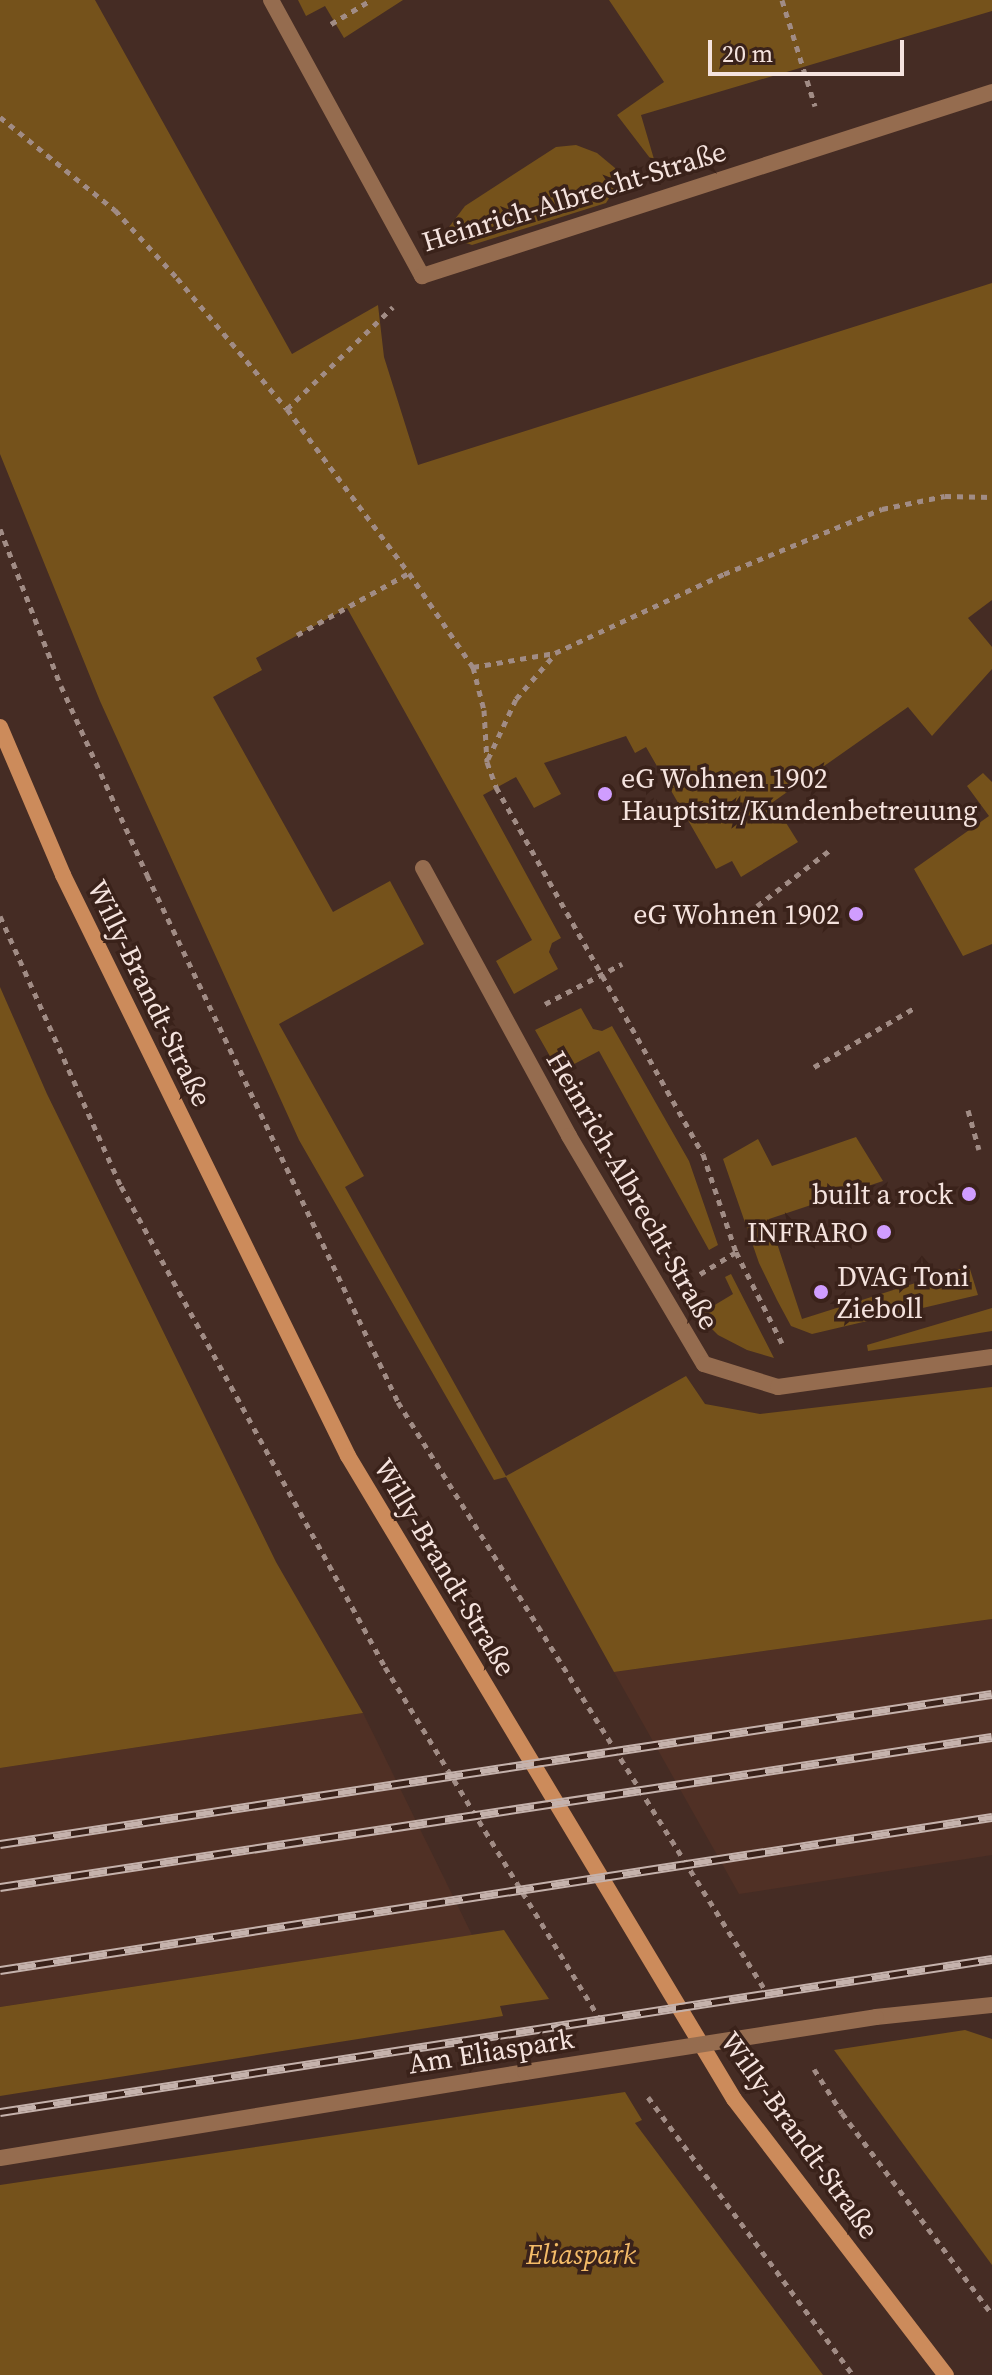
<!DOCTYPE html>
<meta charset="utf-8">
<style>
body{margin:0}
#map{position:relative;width:992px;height:2375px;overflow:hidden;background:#452c24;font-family:"Source Serif 4",serif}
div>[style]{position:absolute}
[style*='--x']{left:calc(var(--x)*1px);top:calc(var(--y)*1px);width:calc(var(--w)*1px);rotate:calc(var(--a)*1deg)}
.built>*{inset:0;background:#503025}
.green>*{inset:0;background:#75521b}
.path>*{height:5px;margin-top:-2.5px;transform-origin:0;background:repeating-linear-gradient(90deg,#a18c85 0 6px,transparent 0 12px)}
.service>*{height:16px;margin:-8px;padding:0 8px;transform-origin:8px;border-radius:8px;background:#956c4f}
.minor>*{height:16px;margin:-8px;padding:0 8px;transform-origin:8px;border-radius:8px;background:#956c4f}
.secondary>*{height:16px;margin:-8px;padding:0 8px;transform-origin:8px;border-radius:8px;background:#cc8b5b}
.rail>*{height:9px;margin-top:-4.5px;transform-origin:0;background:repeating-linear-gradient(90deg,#3a221a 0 18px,#c5b2ac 0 36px);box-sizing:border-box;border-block:2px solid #c5b2ac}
.service-bridge>*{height:16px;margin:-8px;padding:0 8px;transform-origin:8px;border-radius:8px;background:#956c4f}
.dots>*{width:22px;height:22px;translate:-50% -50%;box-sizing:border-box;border:4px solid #3a221a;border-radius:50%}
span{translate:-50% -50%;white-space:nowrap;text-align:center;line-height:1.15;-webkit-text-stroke:7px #3a221a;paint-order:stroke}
.street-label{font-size:28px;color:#f5e3de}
.poi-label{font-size:28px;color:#f5e3de}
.left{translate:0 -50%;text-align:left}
.right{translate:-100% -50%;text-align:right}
.park-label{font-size:28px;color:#f4bb68;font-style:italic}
.scale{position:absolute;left:708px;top:40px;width:196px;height:36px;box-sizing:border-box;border:4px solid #f5e3de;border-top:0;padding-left:10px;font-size:24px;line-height:28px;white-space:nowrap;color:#f5e3de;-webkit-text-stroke:6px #3a221a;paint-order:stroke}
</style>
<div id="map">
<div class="built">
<i style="clip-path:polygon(992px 1619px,992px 1855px,739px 1894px,614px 1672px)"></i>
<i style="clip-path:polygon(363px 1713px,472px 1935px,0 2007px,0 1768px)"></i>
</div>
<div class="green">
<i style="clip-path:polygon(0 0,95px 0,292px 354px,378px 305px,384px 357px,418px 465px,992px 283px,992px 600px,968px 618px,992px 647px,992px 669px,932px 736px,908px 707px,773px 802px,798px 842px,741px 877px,732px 861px,716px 869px,646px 747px,635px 753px,626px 736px,544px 763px,561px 794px,534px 808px,516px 777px,483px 795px,561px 938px,552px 943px,549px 952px,558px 969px,514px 994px,496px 961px,532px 940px,347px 608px,256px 658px,262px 670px,213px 697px,333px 912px,390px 881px,424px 944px,279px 1024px,364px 1176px,345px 1187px,506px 1476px,686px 1376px,705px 1404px,760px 1414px,992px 1387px,992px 1619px,614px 1672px,506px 1477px,494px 1480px,299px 1140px,100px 701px,0 454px)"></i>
<i style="clip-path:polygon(298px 0,403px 0,344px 38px,325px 6px,306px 16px)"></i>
<i style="clip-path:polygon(609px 0,992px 0,992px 11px,641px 115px,656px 166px,617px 115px,664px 82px)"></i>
<i style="clip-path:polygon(576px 145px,597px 153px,615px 168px,616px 187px,606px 203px,472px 245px,454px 239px,449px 227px,465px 206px,556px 147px)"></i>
<i style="clip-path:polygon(983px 773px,992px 782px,992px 944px,963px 956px,914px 869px,989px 816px,967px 786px)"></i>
<i style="clip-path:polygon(0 987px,47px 1094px,276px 1562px,363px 1713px,0 1768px)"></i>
<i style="clip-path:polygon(581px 1008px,593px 1029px,602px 1031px,612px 1026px,689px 1161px,718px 1245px,709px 1250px,599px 1051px,559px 1072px,535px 1030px)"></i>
<i style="clip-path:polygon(856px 1137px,883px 1181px,769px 1219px,802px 1319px,969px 1266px,978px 1295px,812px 1334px,791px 1326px,777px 1300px,759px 1263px,723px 1159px,758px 1139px,772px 1166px)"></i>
<i style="clip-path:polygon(731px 1274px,774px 1358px,747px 1350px,718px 1335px,698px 1315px,733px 1294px,725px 1277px)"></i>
<i style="clip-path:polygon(992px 1308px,992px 1331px,868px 1351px,867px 1345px)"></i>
<i style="clip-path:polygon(504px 1930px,549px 1999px,500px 2006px,503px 2016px,0 2096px,0 2007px)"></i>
<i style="clip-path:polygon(965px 2030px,992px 2039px,992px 2265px,834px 2050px)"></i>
<i style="clip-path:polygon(625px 2092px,642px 2120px,635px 2123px,823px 2375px,0 2375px,0 2185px)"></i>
</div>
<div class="path">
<i style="--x:782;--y:0;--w:111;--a:72.7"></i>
<i style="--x:331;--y:24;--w:47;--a:-31"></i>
<i style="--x:0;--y:117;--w:148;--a:39"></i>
<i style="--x:115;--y:210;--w:92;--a:47.6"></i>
<i style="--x:177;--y:278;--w:171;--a:50"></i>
<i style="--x:287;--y:409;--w:204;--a:53.4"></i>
<i style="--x:409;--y:573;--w:114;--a:55.8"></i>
<i style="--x:473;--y:667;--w:44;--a:75.7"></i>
<i style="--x:484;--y:710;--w:52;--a:86.7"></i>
<i style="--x:487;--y:762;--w:27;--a:70"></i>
<i style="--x:496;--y:787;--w:421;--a:60.6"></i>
<i style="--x:703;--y:1154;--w:103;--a:71.4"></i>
<i style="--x:736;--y:1252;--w:102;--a:63.2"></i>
<i style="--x:287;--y:409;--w:147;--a:-43.9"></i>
<i style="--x:0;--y:529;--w:168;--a:68.8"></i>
<i style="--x:61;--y:686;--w:208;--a:65.5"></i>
<i style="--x:147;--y:875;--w:584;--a:64.53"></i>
<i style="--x:398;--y:1402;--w:697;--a:58.02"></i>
<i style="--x:297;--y:635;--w:128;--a:-29"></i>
<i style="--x:473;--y:667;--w:83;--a:-9.7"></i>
<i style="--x:555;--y:653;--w:187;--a:-25.1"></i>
<i style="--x:724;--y:574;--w:171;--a:-22.4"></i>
<i style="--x:882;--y:509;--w:64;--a:-11.7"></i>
<i style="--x:945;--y:496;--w:47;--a:1.2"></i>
<i style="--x:488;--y:759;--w:66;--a:-65"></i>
<i style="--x:516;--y:699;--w:60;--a:-49.1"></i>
<i style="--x:757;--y:906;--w:92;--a:-37.5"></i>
<i style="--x:0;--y:916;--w:296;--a:65.9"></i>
<i style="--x:121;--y:1186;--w:549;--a:61.24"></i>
<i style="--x:385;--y:1667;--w:410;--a:58.6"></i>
<i style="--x:545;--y:1004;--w:87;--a:-27.5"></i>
<i style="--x:814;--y:1067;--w:118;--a:-30.5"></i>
<i style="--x:968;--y:1110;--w:41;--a:74.6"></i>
<i style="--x:700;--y:1274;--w:42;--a:-31.4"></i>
<i style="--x:814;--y:2069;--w:52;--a:57.5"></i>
<i style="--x:842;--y:2113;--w:251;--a:53.3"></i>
<i style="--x:648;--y:2097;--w:345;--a:53.6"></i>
</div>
<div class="service">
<i style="--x:423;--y:868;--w:305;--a:61.4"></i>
<i style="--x:569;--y:1136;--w:265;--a:59.4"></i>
<i style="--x:704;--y:1364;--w:77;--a:17.3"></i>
<i style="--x:778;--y:1387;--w:216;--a:-8"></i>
<i style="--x:876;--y:2017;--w:117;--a:-5.9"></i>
<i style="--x:0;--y:2158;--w:532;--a:-9.3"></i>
</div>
<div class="minor">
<i style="--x:271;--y:0;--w:315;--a:61.3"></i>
<i style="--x:422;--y:276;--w:599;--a:-17.89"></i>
</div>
<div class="secondary">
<i style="--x:0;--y:727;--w:161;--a:66.9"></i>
<i style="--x:63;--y:875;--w:647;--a:63.87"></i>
<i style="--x:348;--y:1456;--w:750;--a:59.02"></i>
<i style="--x:734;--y:2099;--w:348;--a:52.5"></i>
</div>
<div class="rail">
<i style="--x:0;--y:1844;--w:1003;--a:-8.6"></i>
<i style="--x:0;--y:1887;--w:1003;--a:-8.6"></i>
<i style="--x:0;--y:1970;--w:1004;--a:-8.77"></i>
<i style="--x:0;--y:2112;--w:1004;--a:-8.77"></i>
</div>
<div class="service-bridge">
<i style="--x:525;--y:2072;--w:355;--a:-8.9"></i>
</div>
<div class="dots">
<i style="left:605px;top:794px;background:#d09dff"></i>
<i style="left:856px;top:914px;background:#d09dff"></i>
<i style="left:969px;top:1194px;background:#d09dff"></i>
<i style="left:884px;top:1232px;background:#d09dff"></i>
<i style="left:821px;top:1292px;background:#d09dff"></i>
</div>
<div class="street-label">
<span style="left:574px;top:196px;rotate:-17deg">Heinrich-Albrecht-Straße</span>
<span style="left:150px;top:993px;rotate:64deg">Willy-Brandt-Straße</span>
<span style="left:633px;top:1190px;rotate:60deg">Heinrich-Albrecht-Straße</span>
<span style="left:445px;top:1567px;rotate:59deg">Willy-Brandt-Straße</span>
<span style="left:491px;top:2051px;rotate:-9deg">Am Eliaspark</span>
<span style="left:800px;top:2135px;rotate:54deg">Willy-Brandt-Straße</span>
</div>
<div class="poi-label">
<span class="left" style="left:621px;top:794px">eG Wohnen 1902<br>Hauptsitz/Kundenbetreuung</span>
<span class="right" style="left:840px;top:914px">eG Wohnen 1902</span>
<span class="right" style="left:953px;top:1194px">built a rock</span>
<span class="right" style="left:868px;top:1232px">INFRARO</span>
<span class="left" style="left:837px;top:1292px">DVAG Toni<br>Zieboll</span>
</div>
<div class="park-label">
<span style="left:581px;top:2254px">Eliaspark</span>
</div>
<div class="scale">20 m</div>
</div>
